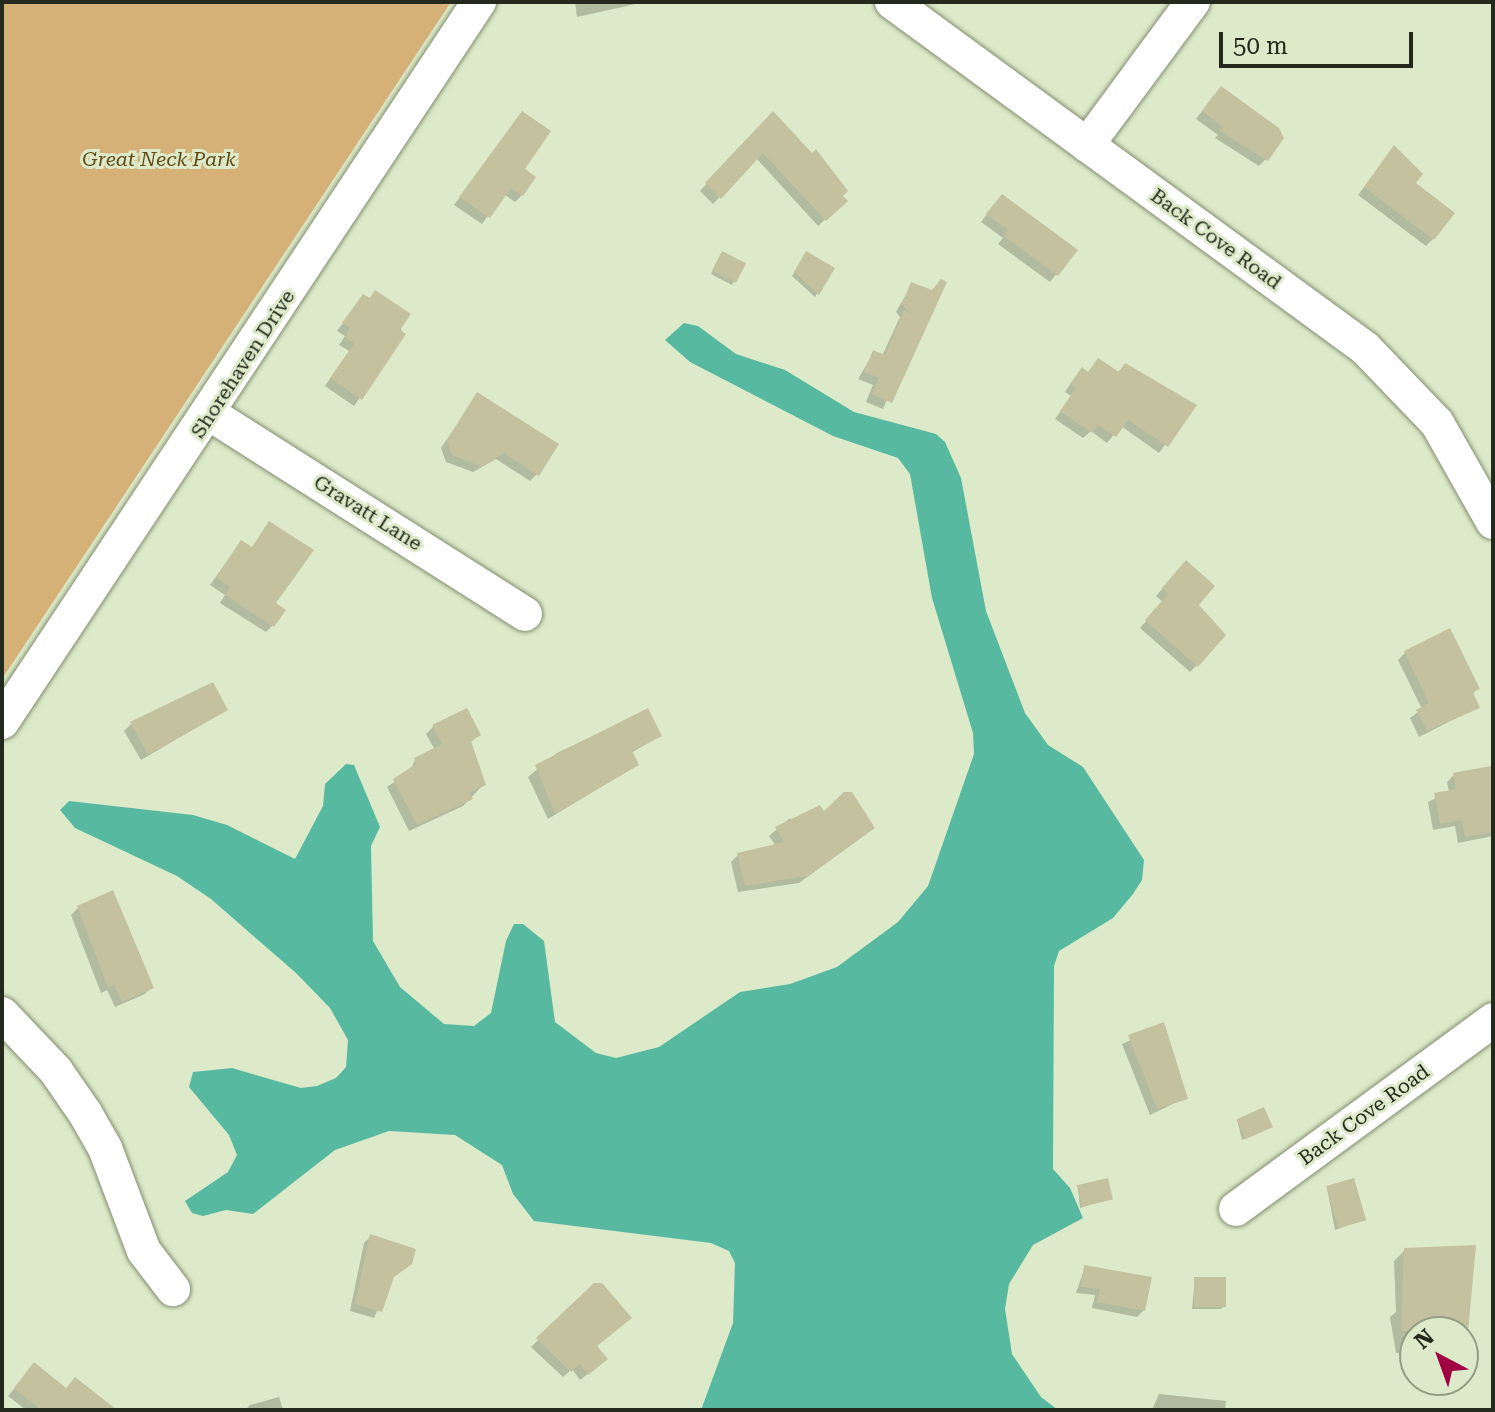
<!DOCTYPE html>
<style>
body{margin:0}
#map{position:relative;width:1495px;height:1412px;overflow:hidden;background:#dceac9;font-family:"Roboto Serif",serif}
div>[style]{position:absolute}
[style*='--x']{left:calc(var(--x)*1px);top:calc(var(--y)*1px);width:calc(var(--w)*1px);rotate:calc(var(--a)*1deg)}
.green>*{inset:0;background:#d5b178}
.water>*{inset:0;background:#57baa0}
.shadow>*{inset:0;background:#0003}
.building>*{inset:0;background:#c4c19f;transform-origin:0 0}
.roads{filter:drop-shadow(0 0 2px #808d6f) drop-shadow(0 0 2px #808d6f)}
.minor>*{height:34px;margin:-17px;padding:0 17px;transform-origin:17px;border-radius:17px;background:#fff}
span{translate:-50% -50%;white-space:nowrap;text-align:center;line-height:1.15;-webkit-text-stroke:6px #dceac9;paint-order:stroke}
.park-label{font-size:20px;color:#654913;font-style:italic}
.street-label{font-size:20px;color:#24291d}
.frame{position:absolute;inset:0;border:4px solid #24291d;pointer-events:none}
.north{position:absolute;left:1399px;top:1316px;width:80px;height:80px;box-sizing:border-box;background:#dceac9;border:2px solid #929d84;border-radius:50%;rotate:319deg;font-size:22px;font-weight:700;line-height:32px;text-align:center;color:#24291d}
.north::after{content:'';display:block;margin:auto;width:28px;height:36px;background:#9f0142;clip-path:polygon(50% 0,100% 100%,50% 72%,0 100%)}
.scale{position:absolute;left:1219px;top:32px;width:194px;height:36px;box-sizing:border-box;border:4px solid #24291d;border-top:0;padding-left:10px;font-size:24px;line-height:28px;white-space:nowrap;color:#24291d;-webkit-text-stroke:6px #dceac9;paint-order:stroke}
</style>
<div id="map">
<div class="green">
<i style="clip-path:polygon(2px 2px,451px 2px,2px 679px)"></i>
</div>
<div class="water">
<i style="clip-path:polygon(684px 323px,698px 326px,736px 354px,785px 370px,854px 412px,936px 434px,945px 442px,961px 478px,986px 611px,1025px 713px,1048px 745px,1083px 767px,1144px 860px,1142px 880px,1133px 894px,1113px 918px,1059px 951px,1054px 966px,1053px 1169px,1070px 1188px,1083px 1218px,1033px 1245px,1009px 1284px,1005px 1309px,1012px 1354px,1041px 1397px,1058px 1410px,701px 1410px,733px 1323px,735px 1263px,729px 1251px,711px 1243px,534px 1221px,513px 1194px,502px 1165px,455px 1135px,389px 1131px,335px 1150px,253px 1214px,226px 1210px,203px 1216px,192px 1213px,185px 1201px,228px 1172px,237px 1155px,229px 1135px,189px 1087px,193px 1072px,232px 1068px,301px 1088px,317px 1086px,336px 1078px,346px 1067px,348px 1040px,330px 1008px,296px 973px,211px 899px,177px 876px,75px 828px,60px 810px,69px 801px,193px 815px,227px 825px,295px 859px,323px 806px,325px 784px,346px 764px,354px 765px,380px 827px,371px 846px,373px 941px,400px 987px,444px 1024px,474px 1026px,491px 1013px,506px 941px,514px 924px,523px 924px,544px 941px,555px 1022px,596px 1053px,616px 1058px,659px 1047px,740px 992px,790px 984px,837px 967px,898px 922px,928px 886px,974px 754px,973px 733px,932px 598px,910px 474px,898px 458px,833px 436px,690px 362px,665px 340px)"></i>
</div>
<div class="shadow">
<i style="clip-path:polygon(575px 2px,645px 2px,577px 17px)"></i>
<i style="clip-path:polygon(1214px 95px,1266px 159px,1259px 166px,1215px 138px,1218px 135px,1196px 119px)"></i>
<i style="clip-path:polygon(773px 114px,845px 201px,818px 226px,756px 158px,713px 204px,700px 191px)"></i>
<i style="clip-path:polygon(516px 121px,522px 195px,515px 202px,504px 194px,482px 224px,454px 205px)"></i>
<i style="clip-path:polygon(1388px 155px,1413px 184px,1433px 239px,1426px 246px,1358px 195px)"></i>
<i style="clip-path:polygon(995px 203px,1075px 250px,1050px 282px,998px 244px,1003px 238px,981px 222px)"></i>
<i style="clip-path:polygon(720px 256px,744px 264px,732px 285px,711px 274px)"></i>
<i style="clip-path:polygon(804px 257px,832px 269px,815px 297px,792px 276px)"></i>
<i style="clip-path:polygon(912px 284px,931px 292px,883px 409px,866px 402px,873px 385px,858px 379px,874px 352px,882px 356px,900px 317px,896px 312px)"></i>
<i style="clip-path:polygon(376px 292px,404px 334px,354px 406px,325px 386px,349px 351px,339px 345px,345px 336px,337px 331px,363px 296px,368px 300px)"></i>
<i style="clip-path:polygon(1125px 365px,1194px 406px,1159px 453px,1121px 426px,1107px 443px,1091px 431px,1083px 438px,1055px 419px,1071px 396px,1065px 392px,1075px 377px,1117px 373px)"></i>
<i style="clip-path:polygon(478px 394px,537px 474px,530px 481px,496px 459px,473px 472px,446px 462px,441px 448px)"></i>
<i style="clip-path:polygon(269px 524px,273px 625px,266px 632px,220px 603px,225px 595px,210px 585px,235px 550px,251px 549px)"></i>
<i style="clip-path:polygon(1179px 570px,1196px 605px,1197px 665px,1190px 672px,1140px 628px,1163px 602px,1156px 596px)"></i>
<i style="clip-path:polygon(1405px 653px,1478px 688px,1472px 695px,1478px 707px,1419px 737px,1410px 718px,1422px 709px,1398px 660px)"></i>
<i style="clip-path:polygon(226px 710px,141px 760px,124px 731px,131px 724px)"></i>
<i style="clip-path:polygon(648px 710px,660px 736px,631px 753px,637px 765px,548px 819px,528px 777px,557px 753px)"></i>
<i style="clip-path:polygon(433px 727px,478px 735px,471px 742px,484px 784px,463px 806px,409px 831px,387px 787px,410px 771px,415px 760px,435px 750px,426px 734px)"></i>
<i style="clip-path:polygon(1489px 768px,1493px 836px,1458px 843px,1455px 826px,1433px 830px,1428px 802px,1449px 792px,1447px 782px,1454px 775px)"></i>
<i style="clip-path:polygon(824px 814px,866px 834px,799px 883px,738px 892px,731px 862px,738px 855px,776px 846px,769px 836px,790px 818px,794px 825px)"></i>
<i style="clip-path:polygon(78px 908px,152px 987px,145px 994px,115px 1007px,107px 990px,101px 993px,71px 915px)"></i>
<i style="clip-path:polygon(1163px 1025px,1185px 1098px,1150px 1115px,1122px 1044px)"></i>
<i style="clip-path:polygon(1237px 1119px,1270px 1127px,1242px 1140px)"></i>
<i style="clip-path:polygon(1078px 1187px,1111px 1198px,1080px 1208px)"></i>
<i style="clip-path:polygon(1327px 1188px,1364px 1219px,1335px 1230px)"></i>
<i style="clip-path:polygon(371px 1236px,391px 1278px,374px 1318px,350px 1311px,364px 1243px)"></i>
<i style="clip-path:polygon(1474px 1247px,1467px 1338px,1463px 1341px,1463px 1332px,1415px 1332px,1415px 1352px,1396px 1353px,1390px 1317px,1396px 1312px,1394px 1261px,1405px 1250px)"></i>
<i style="clip-path:polygon(1085px 1267px,1144px 1310px,1137px 1317px,1092px 1308px,1095px 1295px,1076px 1293px)"></i>
<i style="clip-path:polygon(1195px 1279px,1224px 1306px,1221px 1309px,1192px 1309px)"></i>
<i style="clip-path:polygon(595px 1285px,598px 1366px,580px 1380px,572px 1369px,563px 1377px,531px 1347px)"></i>
<i style="clip-path:polygon(28px 1372px,66px 1390px,105px 1410px,26px 1410px,8px 1396px)"></i>
<i style="clip-path:polygon(1159px 1394px,1226px 1401px,1225px 1409px,1235px 1410px,1152px 1410px)"></i>
<i style="clip-path:polygon(279px 1397px,283px 1410px,245px 1410px,250px 1405px)"></i>
</div>
<div class="building">
<i style="clip-path:polygon(1221px 86px,1279px 128px,1284px 138px,1268px 161px,1220px 131px,1223px 127px,1202px 111px)"></i>
<i style="clip-path:polygon(522px 111px,551px 131px,525px 169px,536px 177px,523px 196px,511px 188px,490px 218px,459px 197px)"></i>
<i style="clip-path:polygon(773px 111px,812px 153px,816px 149px,848px 191px,843px 196px,848px 201px,826px 221px,763px 153px,721px 199px,705px 183px)"></i>
<i style="clip-path:polygon(1394px 145px,1423px 174px,1416px 183px,1455px 213px,1434px 240px,1364px 187px)"></i>
<i style="clip-path:polygon(1002px 194px,1078px 250px,1058px 276px,1004px 236px,1008px 230px,986px 214px)"></i>
<i style="left:722px;top:251px;width:27px;height:22px;rotate:27deg"></i>
<i style="clip-path:polygon(806px 251px,835px 268px,819px 295px,794px 272px)"></i>
<i style="clip-path:polygon(941px 279px,947px 282px,892px 403px,872px 394px,879px 378px,864px 372px,873px 350px,885px 355px,904px 310px,911px 314px,902px 304px,911px 282px,932px 290px)"></i>
<i style="clip-path:polygon(375px 290px,411px 314px,400px 330px,406px 334px,362px 400px,330px 378px,354px 344px,345px 337px,350px 328px,342px 323px,363px 294px,370px 298px)"></i>
<i style="clip-path:polygon(1098px 358px,1119px 372px,1125px 363px,1197px 405px,1168px 447px,1128px 420px,1116px 437px,1098px 425px,1092px 433px,1060px 411px,1076px 388px,1070px 384px,1082px 367px,1088px 372px)"></i>
<i style="clip-path:polygon(477px 392px,559px 444px,539px 476px,504px 453px,482px 467px,452px 455px,447px 440px)"></i>
<i style="clip-path:polygon(269px 521px,314px 550px,276px 603px,286px 610px,274px 627px,225px 595px,230px 587px,216px 577px,241px 540px,252px 547px)"></i>
<i style="clip-path:polygon(1186px 560px,1215px 586px,1199px 605px,1226px 635px,1198px 667px,1145px 620px,1168px 594px,1162px 588px)"></i>
<i style="clip-path:polygon(1450px 628px,1480px 689px,1473px 692px,1480px 708px,1427px 731px,1416px 710px,1429px 703px,1404px 651px)"></i>
<i style="clip-path:polygon(213px 682px,228px 710px,148px 755px,130px 722px)"></i>
<i style="clip-path:polygon(467px 708px,481px 735px,471px 741px,486px 785px,469px 793px,473px 799px,417px 825px,393px 779px,416px 764px,414px 758px,442px 744px,432px 725px)"></i>
<i style="clip-path:polygon(648px 708px,662px 736px,632px 751px,639px 765px,555px 814px,535px 765px)"></i>
<i style="clip-path:polygon(1491px 766px,1493px 832px,1465px 837px,1462px 820px,1440px 824px,1434px 793px,1456px 789px,1453px 773px)"></i>
<i style="clip-path:polygon(844px 792px,852px 792px,875px 828px,808px 876px,745px 886px,737px 853px,784px 842px,775px 827px,820px 805px,824px 811px)"></i>
<i style="clip-path:polygon(113px 890px,154px 988px,122px 1002px,114px 985px,108px 988px,77px 906px)"></i>
<i style="clip-path:polygon(1164px 1022px,1188px 1099px,1157px 1109px,1128px 1035px)"></i>
<i style="left:1264px;top:1107px;width:22px;height:30px;rotate:66deg"></i>
<i style="left:1108px;top:1178px;width:22px;height:32px;rotate:77deg"></i>
<i style="left:1354px;top:1178px;width:44px;height:29px;rotate:74deg"></i>
<i style="clip-path:polygon(370px 1234px,416px 1249px,412px 1264px,394px 1277px,382px 1312px,355px 1304px)"></i>
<i style="clip-path:polygon(1476px 1245px,1468px 1332px,1401px 1331px,1404px 1248px)"></i>
<i style="clip-path:polygon(1084px 1265px,1152px 1277px,1145px 1311px,1097px 1302px,1100px 1289px,1081px 1287px)"></i>
<i style="left:1194px;top:1277px;width:32px;height:30px"></i>
<i style="clip-path:polygon(594px 1283px,602px 1283px,632px 1318px,597px 1346px,608px 1359px,588px 1375px,580px 1364px,571px 1372px,536px 1338px)"></i>
<i style="clip-path:polygon(34px 1362px,66px 1388px,75px 1377px,117px 1410px,41px 1410px,14px 1388px)"></i>
</div>
<div class="roads">
<div class="minor">
<i style="--x:892;--y:2;--w:586;--a:36.19"></i>
<i style="--x:1365;--y:348;--w:104;--a:46.2"></i>
<i style="--x:1437;--y:423;--w:114;--a:60.5"></i>
<i style="--x:1087;--y:145;--w:178;--a:-53.5"></i>
<i style="--x:210;--y:414;--w:373;--a:32.4"></i>
<i style="--x:2;--y:722;--w:864;--a:-56.48"></i>
<i style="--x:2;--y:1014;--w:79;--a:46.5"></i>
<i style="--x:56;--y:1071;--w:51;--a:55.4"></i>
<i style="--x:85;--y:1113;--w:40;--a:60.3"></i>
<i style="--x:105;--y:1148;--w:110;--a:69.3"></i>
<i style="--x:144;--y:1251;--w:48;--a:52.7"></i>
<i style="--x:1236;--y:1209;--w:319;--a:-36.3"></i>
</div>
</div>
<div class="park-label">
<span style="left:159px;top:159px">Great Neck Park</span>
</div>
<div class="street-label">
<span style="left:1216px;top:239px;rotate:36deg">Back Cove Road</span>
<span style="left:243px;top:364px;rotate:-57deg">Shorehaven Drive</span>
<span style="left:368px;top:513px;rotate:32deg">Gravatt Lane</span>
<span style="left:1364px;top:1115px;rotate:-36deg">Back Cove Road</span>
</div>
<div class="frame"></div>
<div class="north">N</div>
<div class="scale">50 m</div>
</div>
